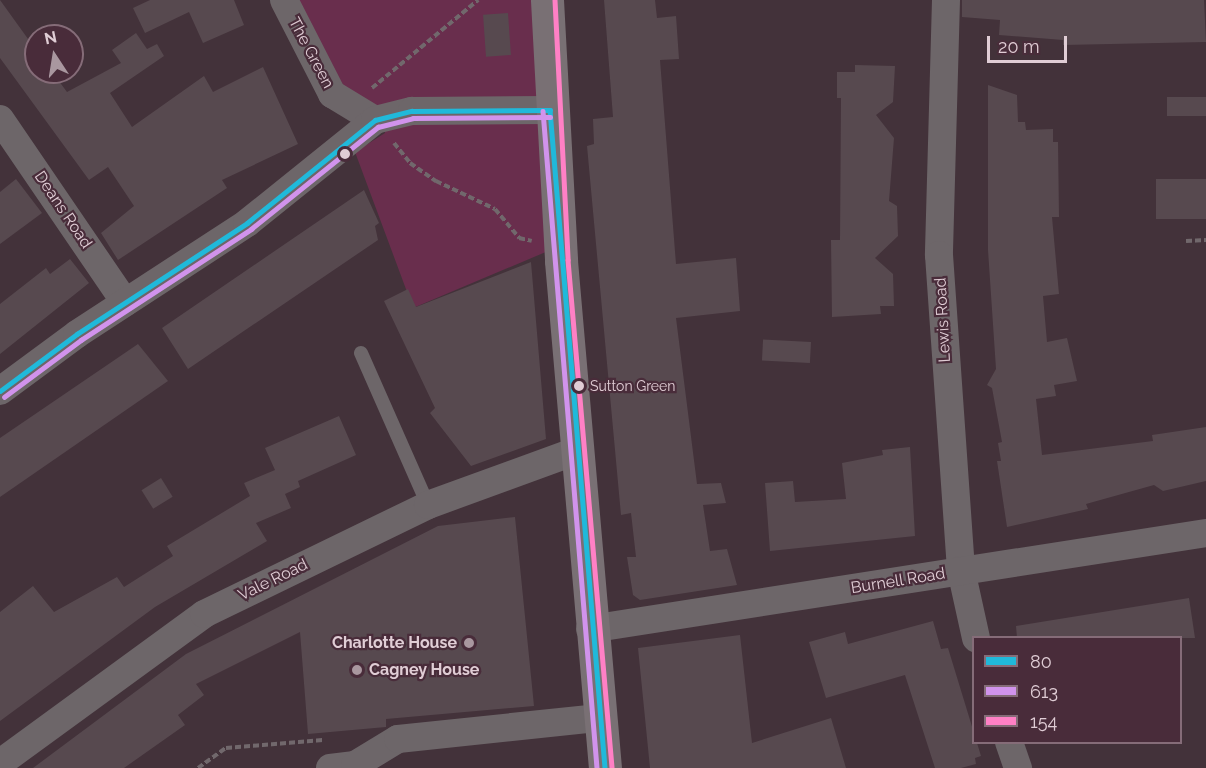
<!DOCTYPE html>
<style>
body{margin:0}
#map{position:relative;width:1206px;height:768px;overflow:hidden;background:#43323a;font-family:Raleway,sans-serif}
div>[style]{position:absolute}
[style*='--x']{left:calc(var(--x)*1px);top:calc(var(--y)*1px);width:calc(var(--w)*1px);rotate:calc(var(--a)*1deg)}
.green>*{inset:0;background:#692e4d}
.building>*{inset:0;background:#57494f;transform-origin:0 0}
.path>*{height:4px;margin-top:-2px;transform-origin:0;background:repeating-linear-gradient(90deg,#71686c 0 6px,transparent 0 9px)}
.lane>*{height:14px;margin:-7px;padding:0 7px;transform-origin:7px;border-radius:7px;background:#6d6669}
.street>*{height:28px;margin:-14px;padding:0 14px;transform-origin:14px;border-radius:14px;background:#6d6669}
.secondary>*{height:33px;margin:-16.5px;padding:0 16.5px;transform-origin:16.5px;border-radius:16.5px;background:#797074}
.bus-1>*{height:4.5px;margin:-2.25px;padding:0 2.25px;transform-origin:2.25px;border-radius:2.25px;background:#20b9da}
.bus-2>*{height:4.5px;margin:-2.25px;padding:0 2.25px;transform-origin:2.25px;border-radius:2.25px;background:#d193ec}
.bus-3>*{height:4.5px;margin:-2.25px;padding:0 2.25px;transform-origin:2.25px;border-radius:2.25px;background:#ff80c5}
.dots>*{width:16px;height:16px;translate:-50% -50%;box-sizing:border-box;border:3px solid #492c3a;border-radius:50%}
span{translate:-50% -50%;white-space:nowrap;text-align:center;line-height:1.15;-webkit-text-stroke:4.5px #492c3a;paint-order:stroke}
.bus-label{font-size:14px;color:#e0cdd5}
.left{translate:0 -50%;text-align:left}
.street-label{font-size:16px;color:#e0cdd5}
.poi-label{font-size:16px;color:#e0cdd5;font-weight:700}
.right{translate:-100% -50%;text-align:right}
.legend{position:absolute;left:972px;top:636px;width:210px;height:108px;box-sizing:border-box;background:#492c3a;border:2px solid #856c78;margin:0;padding:8px 10px;list-style:none;font-size:18px;color:#e0cdd5}
.legend li{display:flex;align-items:center;gap:12px;height:30px}
.legend b{width:30px;border:2px solid #856c78}
.north{position:absolute;left:24px;top:24px;width:60px;height:60px;box-sizing:border-box;background:#492c3a;border:2px solid #856c78;border-radius:50%;rotate:348deg;font-size:16px;font-weight:700;line-height:24px;text-align:center;color:#e0cdd5}
.north::after{content:'';display:block;margin:auto;width:21px;height:27px;background:#a9979f;clip-path:polygon(50% 0,100% 100%,50% 72%,0 100%)}
.scale{position:absolute;left:987px;top:36px;width:80px;height:27px;box-sizing:border-box;border:3px solid #e0cdd5;border-top:0;padding-left:8px;font-size:18px;line-height:21px;white-space:nowrap;color:#e0cdd5;-webkit-text-stroke:4px #492c3a;paint-order:stroke}
</style>
<div id="map">
<div class="green">
<i style="clip-path:polygon(293px 0,547px 0,560px 246px,413px 308px,355px 152px,385px 133px,383px 116px,349px 95px)"></i>
</div>
<div class="building">
<i style="clip-path:polygon(0 0,36px 50px,36px 72px,53px 73px,67px 92px,121px 63px,112px 50px,136px 33px,147px 49px,157px 44px,164px 56px,110px 93px,132px 127px,204px 76px,213px 92px,263px 67px,298px 144px,222px 180px,227px 188px,118px 260px,101px 233px,134px 206px,108px 167px,89px 180px,0 58px)"></i>
<i style="clip-path:polygon(150px 0,234px 0,244px 25px,203px 43px,189px 12px,145px 33px,133px 8px)"></i>
<i style="clip-path:polygon(604px 0,655px 0,657px 18px,676px 16px,679px 59px,660px 60px,676px 264px,736px 258px,740px 311px,676px 318px,697px 484px,721px 483px,726px 503px,703px 505px,710px 551px,727px 549px,737px 585px,640px 600px,633px 595px,627px 557px,636px 557px,631px 513px,621px 515px,587px 146px,594px 144px,593px 119px,613px 117px)"></i>
<i style="clip-path:polygon(962px 0,1204px 0,1206px 42px,1063px 45px,1063px 40px,999px 35px,1000px 20px,962px 17px)"></i>
<i style="left:508px;top:13px;width:42px;height:25px;rotate:86deg"></i>
<i style="clip-path:polygon(855px 65px,895px 66px,893px 102px,876px 115px,894px 138px,889px 201px,897px 206px,898px 236px,875px 258px,893px 274px,894px 306px,880px 306px,881px 314px,832px 317px,831px 240px,840px 240px,841px 98px,837px 98px,837px 72px,855px 72px)"></i>
<i style="clip-path:polygon(988px 85px,1017px 95px,1018px 122px,1025px 122px,1026px 130px,1053px 129px,1053px 142px,1058px 142px,1059px 217px,1052px 217px,1059px 294px,1043px 296px,1047px 342px,1067px 338px,1077px 381px,1054px 385px,1056px 396px,1036px 399px,1042px 455px,1153px 441px,1152px 435px,1206px 427px,1206px 481px,1163px 491px,1154px 485px,1086px 504px,1088px 509px,1007px 527px,997px 461px,1001px 461px,998px 443px,1002px 442px,992px 388px,987px 385px,996px 369px,988px 250px)"></i>
<i style="left:1206px;top:97px;width:19px;height:39px;rotate:90deg"></i>
<i style="clip-path:polygon(16px 179px,42px 213px,0 244px,0 192px)"></i>
<i style="left:1206px;top:179px;width:40px;height:50px;rotate:90deg"></i>
<i style="clip-path:polygon(364px 190px,379px 223px,375px 226px,378px 240px,188px 369px,162px 328px)"></i>
<i style="clip-path:polygon(70px 259px,89px 283px,0 354px,0 304px,46px 268px,50px 274px)"></i>
<i style="clip-path:polygon(531px 262px,546px 439px,471px 466px,430px 413px,435px 408px,384px 301px,408px 289px,416px 307px)"></i>
<i style="left:811px;top:342px;width:21px;height:48px;rotate:93deg"></i>
<i style="clip-path:polygon(138px 344px,168px 381px,0 497px,0 438px)"></i>
<i style="clip-path:polygon(339px 416px,356px 455px,298px 481px,300px 487px,285px 494px,291px 508px,256px 523px,267px 541px,155px 607px,0 721px,0 612px,33px 586px,54px 612px,117px 577px,124px 587px,173px 556px,167px 546px,250px 496px,244px 483px,275px 470px,265px 448px)"></i>
<i style="clip-path:polygon(910px 447px,915px 536px,770px 551px,765px 483px,793px 481px,795px 502px,846px 499px,842px 463px,883px 455px,882px 450px)"></i>
<i style="left:161px;top:478px;width:22px;height:23px;rotate:58deg"></i>
<i style="clip-path:polygon(515px 517px,534px 706px,386px 719px,386px 727px,308px 734px,300px 632px,196px 684px,204px 695px,178px 715px,185px 725px,124px 768px,33px 768px,186px 654px,438px 526px)"></i>
<i style="clip-path:polygon(1189px 598px,1195px 638px,1017px 638px,1016px 626px)"></i>
<i style="clip-path:polygon(933px 621px,941px 649px,948px 648px,981px 756px,975px 758px,976px 764px,961px 768px,935px 768px,905px 675px,826px 698px,809px 642px,845px 632px,848px 644px)"></i>
<i style="clip-path:polygon(740px 635px,752px 743px,831px 718px,846px 768px,650px 768px,638px 648px)"></i>
</div>
<div class="path">
<i style="--x:372;--y:88;--w:138;--a:-39.7"></i>
<i style="--x:394;--y:143;--w:26;--a:51"></i>
<i style="--x:410;--y:163;--w:32;--a:35"></i>
<i style="--x:436;--y:181;--w:65;--a:25.4"></i>
<i style="--x:495;--y:209;--w:38;--a:50"></i>
<i style="--x:519;--y:238;--w:13;--a:13"></i>
<i style="--x:1186;--y:241;--w:20;--a:-3"></i>
<i style="--x:198;--y:768;--w:34;--a:-36"></i>
<i style="--x:226;--y:748;--w:97;--a:-4.7"></i>
</div>
<div class="lane">
<i style="--x:361;--y:353;--w:166;--a:66.2"></i>
</div>
<div class="street">
<i style="--x:284;--y:0;--w:106;--a:62.9"></i>
<i style="--x:332;--y:94;--w:50;--a:31.2"></i>
<i style="--x:946;--y:0;--w:255;--a:91.6"></i>
<i style="--x:939;--y:255;--w:316;--a:86"></i>
<i style="--x:961;--y:570;--w:70;--a:77.6"></i>
<i style="--x:0;--y:119;--w:222;--a:55.7"></i>
<i style="--x:0;--y:391;--w:96;--a:-36.5"></i>
<i style="--x:77;--y:334;--w:203;--a:-33.1"></i>
<i style="--x:247;--y:223;--w:164;--a:-38.8"></i>
<i style="--x:375;--y:120;--w:38;--a:-14"></i>
<i style="--x:412;--y:111;--w:138;--a:-0.4"></i>
<i style="--x:590;--y:629;--w:623;--a:-8.86"></i>
<i style="--x:1009;--y:742;--w:28;--a:71"></i>
<i style="--x:0;--y:763;--w:253;--a:-36.1"></i>
<i style="--x:204;--y:614;--w:249;--a:-25.9"></i>
<i style="--x:428;--y:505;--w:158;--a:-20"></i>
<i style="--x:330;--y:768;--w:25;--a:-7"></i>
<i style="--x:355;--y:765;--w:50;--a:-31.2"></i>
<i style="--x:398;--y:739;--w:202;--a:-6"></i>
</div>
<div class="secondary">
<i style="--x:547;--y:0;--w:261;--a:86.9"></i>
<i style="--x:561;--y:261;--w:509;--a:85.04"></i>
</div>
<div class="bus-1">
<i style="--x:550;--y:110;--w:660;--a:85.22"></i>
<i style="--x:0;--y:391;--w:96;--a:-36.5"></i>
<i style="--x:77;--y:334;--w:203;--a:-33.1"></i>
<i style="--x:247;--y:223;--w:164;--a:-38.8"></i>
<i style="--x:375;--y:120;--w:38;--a:-14"></i>
<i style="--x:412;--y:111;--w:138;--a:-0.4"></i>
</div>
<div class="bus-2">
<i style="--x:543;--y:111;--w:659;--a:85.3"></i>
<i style="--x:4;--y:397;--w:96;--a:-36.5"></i>
<i style="--x:81;--y:340;--w:203;--a:-33.1"></i>
<i style="--x:251;--y:229;--w:163;--a:-38.8"></i>
<i style="--x:378;--y:127;--w:36;--a:-14"></i>
<i style="--x:413;--y:118;--w:137;--a:-0.4"></i>
</div>
<div class="bus-3">
<i style="--x:555;--y:0;--w:260;--a:87.1"></i>
<i style="--x:568;--y:260;--w:509;--a:85.04"></i>
</div>
<div class="dots">
<i style="left:345px;top:154px;background:#e0cdd5"></i>
<i style="left:579px;top:386px;background:#e0cdd5"></i>
<i style="left:469px;top:643px;background:#a9979f"></i>
<i style="left:357px;top:670px;background:#a9979f"></i>
</div>
<div class="bus-label">
<span class="left" style="left:590px;top:386px">Sutton Green</span>
</div>
<div class="street-label">
<span style="left:311px;top:53px;rotate:62deg">The Green</span>
<span style="left:63px;top:210px;rotate:56deg">Deans Road</span>
<span style="left:943px;top:320px;rotate:-93deg">Lewis Road</span>
<span style="left:273px;top:580px;rotate:-26deg">Vale Road</span>
<span style="left:898px;top:581px;rotate:-9deg">Burnell Road</span>
</div>
<div class="poi-label">
<span class="right" style="left:457px;top:643px">Charlotte House</span>
<span class="left" style="left:369px;top:670px">Cagney House</span>
</div>
<ul class="legend">
<li><b style="height:8px;background:#20b9da"></b>80</li>
<li><b style="height:8px;background:#d193ec"></b>613</li>
<li><b style="height:8px;background:#ff80c5"></b>154</li>
</ul>
<div class="north">N</div>
<div class="scale">20 m</div>
</div>
